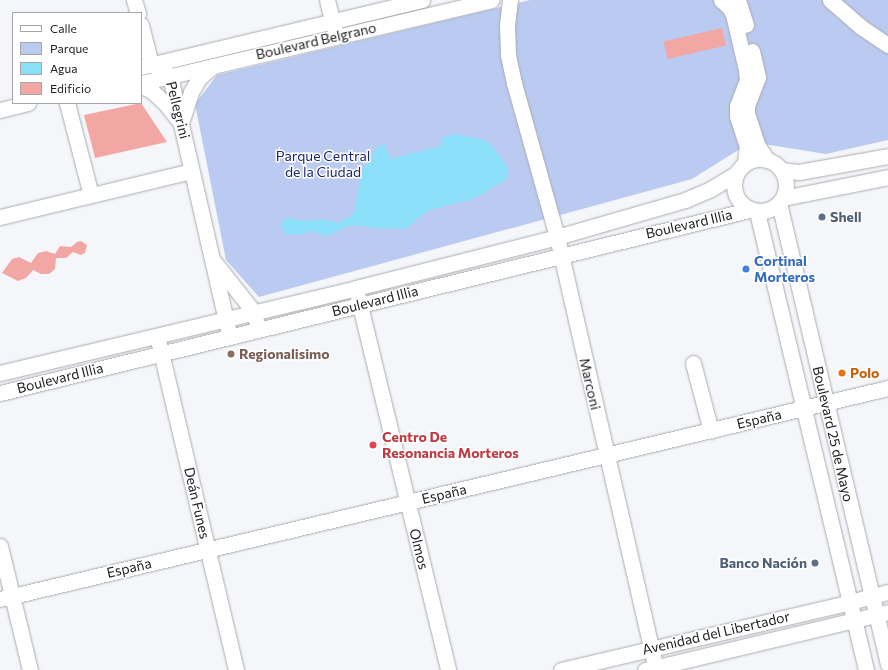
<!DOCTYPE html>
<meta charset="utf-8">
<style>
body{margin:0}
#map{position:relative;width:888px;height:670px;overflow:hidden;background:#f5f6fa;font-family:Commissioner,sans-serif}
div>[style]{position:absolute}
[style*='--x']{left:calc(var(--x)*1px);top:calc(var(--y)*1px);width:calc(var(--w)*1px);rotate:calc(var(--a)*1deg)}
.green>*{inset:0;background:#bbcaf1}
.water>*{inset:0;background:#8bdff8}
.building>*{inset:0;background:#f2a7a5;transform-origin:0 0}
.roads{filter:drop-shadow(0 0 1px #aaabaf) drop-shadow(0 0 1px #aaabaf)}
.minor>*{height:15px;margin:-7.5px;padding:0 7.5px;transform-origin:7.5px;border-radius:7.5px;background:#fff}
.minor>.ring{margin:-7.5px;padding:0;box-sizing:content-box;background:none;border:15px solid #fff;border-radius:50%}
.dots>*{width:11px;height:11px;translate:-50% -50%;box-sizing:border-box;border:2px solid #fff;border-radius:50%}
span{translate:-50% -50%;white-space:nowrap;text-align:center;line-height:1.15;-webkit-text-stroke:3px #fff;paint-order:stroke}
.street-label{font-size:14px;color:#212123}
.park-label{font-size:14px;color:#19286c}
.service-label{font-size:14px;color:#4e5e75;font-weight:700}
.left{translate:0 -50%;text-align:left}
.right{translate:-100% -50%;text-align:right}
.shop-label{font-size:14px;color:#366cbe;font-weight:700}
.education-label{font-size:14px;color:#785e54;font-weight:700}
.food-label{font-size:14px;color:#c56008;font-weight:700}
.health-label{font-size:14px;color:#be3a42;font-weight:700}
.legend{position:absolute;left:12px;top:12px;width:130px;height:92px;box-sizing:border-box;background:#fff;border:1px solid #a6a6a7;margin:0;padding:5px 7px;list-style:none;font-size:12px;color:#212123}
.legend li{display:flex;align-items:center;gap:8px;height:20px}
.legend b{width:20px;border:1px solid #a6a6a7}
</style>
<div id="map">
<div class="green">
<i style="clip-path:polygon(530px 0,888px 0,888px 140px,826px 154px,751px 142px,692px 179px,259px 297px,226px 260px,195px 104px,217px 75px)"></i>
</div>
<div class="water">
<i style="clip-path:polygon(455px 134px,473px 137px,488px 142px,494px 148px,508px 168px,508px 178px,476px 198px,427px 211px,406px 229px,374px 228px,352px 225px,326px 236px,311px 231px,300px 235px,285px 234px,281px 227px,282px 221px,288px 218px,305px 221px,323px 219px,338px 223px,351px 216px,355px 209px,361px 173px,378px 146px,385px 144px,390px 159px,441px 146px,442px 138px)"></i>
</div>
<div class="building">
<i style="left:722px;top:28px;width:18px;height:60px;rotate:77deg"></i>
<i style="clip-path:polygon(141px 103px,167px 142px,95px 158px,84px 115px)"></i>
<i style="clip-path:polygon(81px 241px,87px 245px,85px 253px,81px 255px,73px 252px,66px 258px,56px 258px,55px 269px,49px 274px,41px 274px,33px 270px,26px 278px,18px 281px,2px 273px,12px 259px,19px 257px,31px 263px,38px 253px,46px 251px,55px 254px,60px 246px,71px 247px,77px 242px)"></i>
</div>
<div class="roads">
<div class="minor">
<i style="--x:134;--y:0;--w:14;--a:73"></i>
<i style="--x:327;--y:0;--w:33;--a:76"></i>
<i style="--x:510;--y:0;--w:25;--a:97"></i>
<i style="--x:507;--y:25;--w:30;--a:88"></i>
<i style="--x:508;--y:55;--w:29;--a:78"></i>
<i style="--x:514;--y:83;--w:160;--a:74.4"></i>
<i style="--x:557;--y:237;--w:444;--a:77.1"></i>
<i style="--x:721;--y:0;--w:11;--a:41"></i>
<i style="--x:729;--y:7;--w:8;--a:60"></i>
<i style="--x:733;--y:14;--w:57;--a:76.9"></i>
<i style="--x:746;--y:70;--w:10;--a:84"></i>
<i style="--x:747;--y:80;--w:28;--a:111"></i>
<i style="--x:737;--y:106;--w:10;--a:90"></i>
<i style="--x:737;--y:116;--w:32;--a:72"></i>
<i style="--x:747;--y:146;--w:17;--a:97"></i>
<i style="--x:738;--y:0;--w:26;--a:72"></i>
<i style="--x:830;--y:0;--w:41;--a:41.1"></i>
<i style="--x:861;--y:27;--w:32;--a:34"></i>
<i style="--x:141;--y:25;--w:40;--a:75.6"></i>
<i style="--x:151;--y:64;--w:22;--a:32"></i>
<i style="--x:170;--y:76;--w:260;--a:77.1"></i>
<i style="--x:752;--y:51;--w:27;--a:77"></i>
<i style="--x:758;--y:77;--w:30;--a:111"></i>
<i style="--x:747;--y:105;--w:8;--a:90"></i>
<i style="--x:747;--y:113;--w:35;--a:72"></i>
<i style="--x:758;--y:146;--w:17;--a:57"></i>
<i style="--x:141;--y:67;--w:289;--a:-13.4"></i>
<i style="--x:141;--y:83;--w:360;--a:-13.3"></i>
<i style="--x:141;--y:86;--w:12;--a:24"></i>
<i style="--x:152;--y:91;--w:16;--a:43"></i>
<i style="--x:164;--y:102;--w:27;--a:51"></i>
<i style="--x:181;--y:123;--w:33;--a:-72"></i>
<i style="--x:191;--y:92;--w:16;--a:-60"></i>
<i style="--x:199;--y:78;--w:18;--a:-41"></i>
<i style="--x:67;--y:103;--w:95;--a:75.4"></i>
<i style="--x:0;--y:110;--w:29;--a:-14"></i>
<i class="ring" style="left:734px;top:159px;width:37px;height:37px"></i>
<i style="--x:782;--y:170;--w:17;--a:7"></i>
<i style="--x:799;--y:172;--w:90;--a:-10.2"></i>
<i style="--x:783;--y:198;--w:107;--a:-11.3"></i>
<i style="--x:779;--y:203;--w:474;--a:76.7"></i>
<i style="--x:757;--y:212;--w:471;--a:76.6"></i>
<i style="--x:0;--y:217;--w:197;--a:-13.5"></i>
<i style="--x:215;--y:263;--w:63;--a:51.5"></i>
<i style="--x:254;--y:312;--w:9;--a:77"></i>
<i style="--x:358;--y:297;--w:384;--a:76.4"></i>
<i style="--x:159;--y:344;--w:335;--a:76.7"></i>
<i style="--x:693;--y:363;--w:70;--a:75.2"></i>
<i style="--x:0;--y:373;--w:366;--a:-13.4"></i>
<i style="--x:356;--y:288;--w:207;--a:-14.2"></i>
<i style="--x:557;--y:237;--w:133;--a:-16.1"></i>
<i style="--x:685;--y:200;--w:26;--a:-23"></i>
<i style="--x:709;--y:190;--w:31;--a:-31"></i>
<i style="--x:0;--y:393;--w:771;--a:-13.73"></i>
<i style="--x:0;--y:546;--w:128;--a:76.4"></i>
<i style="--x:0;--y:599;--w:913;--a:-13.37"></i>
<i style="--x:561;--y:670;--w:297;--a:-13.2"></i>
<i style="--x:850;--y:602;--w:39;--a:-15"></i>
<i style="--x:645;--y:670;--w:250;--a:-13.4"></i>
</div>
</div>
<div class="dots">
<i style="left:822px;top:217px;background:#5c6f8a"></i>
<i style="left:746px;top:269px;background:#3f7fe0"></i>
<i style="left:231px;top:354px;background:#8d6e63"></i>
<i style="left:842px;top:373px;background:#e8710a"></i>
<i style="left:373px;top:445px;background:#e0444e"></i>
<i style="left:815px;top:563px;background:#5c6f8a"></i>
</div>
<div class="street-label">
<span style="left:316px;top:41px;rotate:-13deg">Boulevard Belgrano</span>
<span style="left:178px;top:110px;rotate:76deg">Pellegrini</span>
<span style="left:689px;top:224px;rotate:-13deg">Boulevard Illia</span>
<span style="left:375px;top:301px;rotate:-14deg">Boulevard Illia</span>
<span style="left:60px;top:378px;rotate:-14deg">Boulevard Illia</span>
<span style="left:590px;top:384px;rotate:77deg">Marconi</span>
<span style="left:759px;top:419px;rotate:-13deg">España</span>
<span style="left:833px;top:434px;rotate:77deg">Boulevard 25 de Mayo</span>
<span style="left:444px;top:494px;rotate:-13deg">España</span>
<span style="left:197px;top:503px;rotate:77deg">Deán Funes</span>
<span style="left:419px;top:549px;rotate:76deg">Olmos</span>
<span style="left:129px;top:568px;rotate:-13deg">España</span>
<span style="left:716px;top:633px;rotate:-13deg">Avenidad del Libertador</span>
</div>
<div class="park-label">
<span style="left:323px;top:164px">Parque Central<br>de la Ciudad</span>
</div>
<div class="service-label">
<span class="left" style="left:830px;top:217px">Shell</span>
<span class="right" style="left:807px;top:563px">Banco Nación</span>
</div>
<div class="shop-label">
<span class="left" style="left:754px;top:269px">Cortinal<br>Morteros</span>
</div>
<div class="education-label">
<span class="left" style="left:239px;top:354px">Regionalisimo</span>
</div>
<div class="food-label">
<span class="left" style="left:850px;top:373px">Polo</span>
</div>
<div class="health-label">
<span class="left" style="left:382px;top:445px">Centro De<br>Resonancia Morteros</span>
</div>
<ul class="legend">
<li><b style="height:5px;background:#fff"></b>Calle</li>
<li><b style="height:11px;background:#bbcaf1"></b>Parque</li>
<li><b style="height:11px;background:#8bdff8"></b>Agua</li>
<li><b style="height:11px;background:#f2a7a5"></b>Edificio</li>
</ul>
</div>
